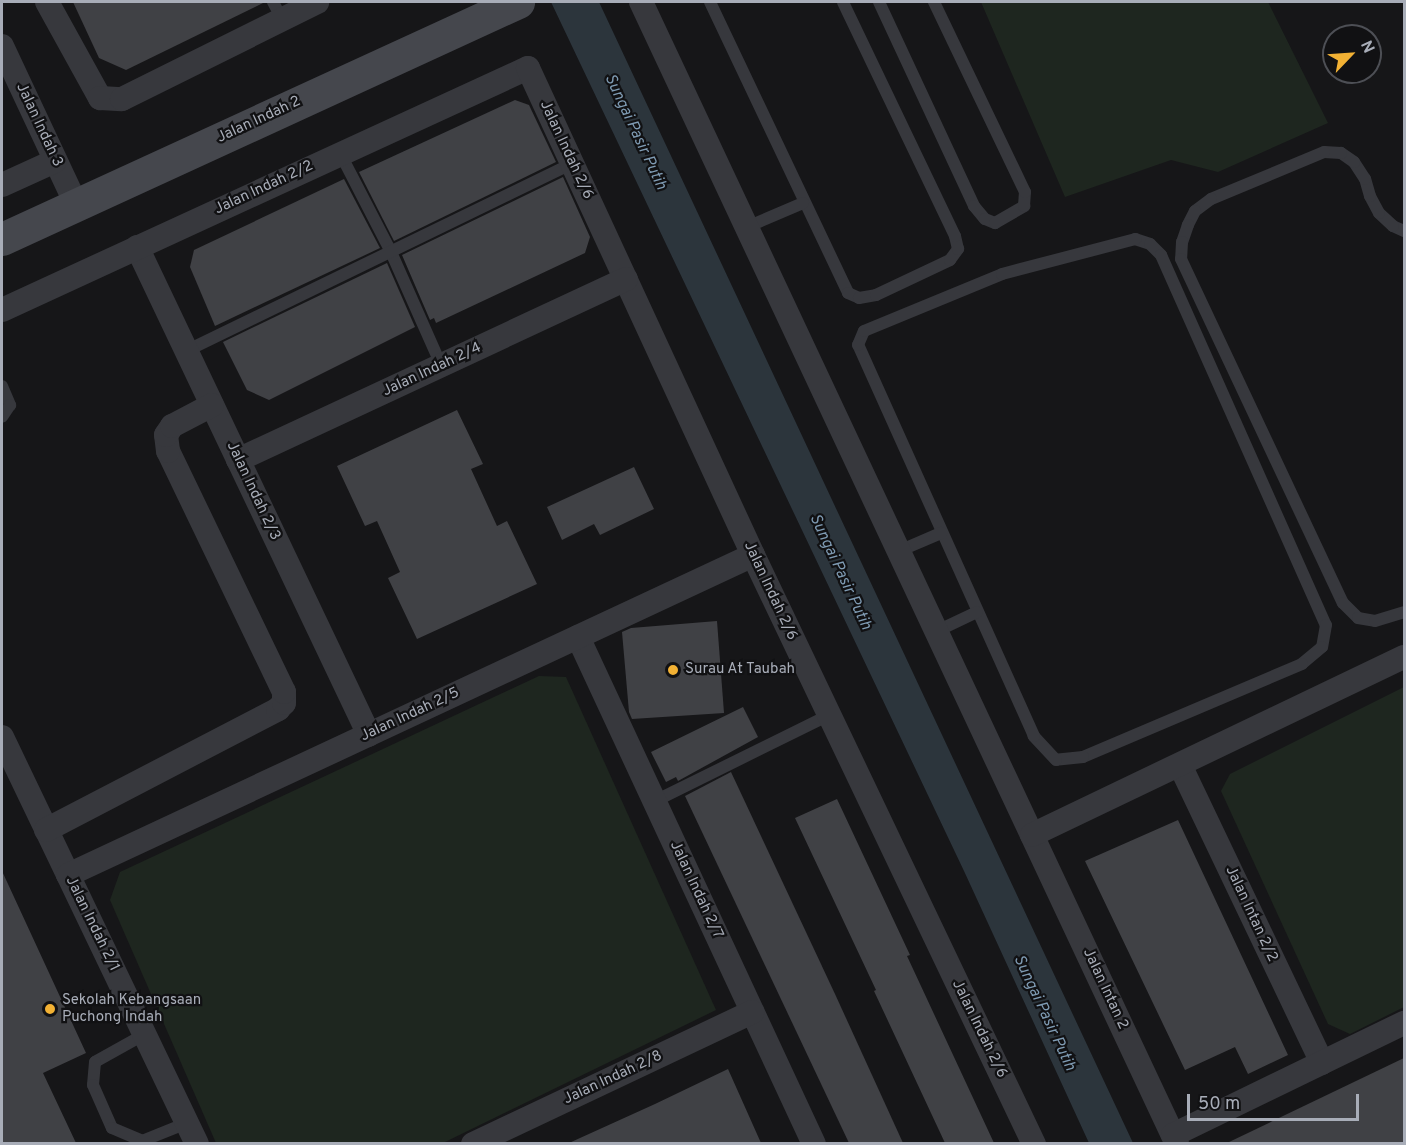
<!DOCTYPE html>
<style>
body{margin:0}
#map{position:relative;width:1406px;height:1145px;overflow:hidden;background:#161618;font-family:Overpass,sans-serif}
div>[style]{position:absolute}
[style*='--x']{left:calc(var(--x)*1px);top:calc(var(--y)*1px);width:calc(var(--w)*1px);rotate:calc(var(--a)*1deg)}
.green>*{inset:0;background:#1e261f}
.water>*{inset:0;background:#2c353c}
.building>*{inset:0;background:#404145}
.lane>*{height:12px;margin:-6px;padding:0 6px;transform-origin:6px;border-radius:6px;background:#37383d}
.street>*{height:24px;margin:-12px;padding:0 12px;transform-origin:12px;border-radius:12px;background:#37383d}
.secondary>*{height:33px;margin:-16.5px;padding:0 16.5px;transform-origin:16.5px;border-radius:16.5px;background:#45474d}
.dots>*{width:16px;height:16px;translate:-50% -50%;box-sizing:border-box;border:3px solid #111113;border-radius:50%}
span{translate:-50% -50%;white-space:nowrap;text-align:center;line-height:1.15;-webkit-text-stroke:4.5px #111113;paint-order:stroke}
.street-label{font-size:15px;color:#a8adb8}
.poi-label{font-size:15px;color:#a8adb8}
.left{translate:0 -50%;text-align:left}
.water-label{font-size:16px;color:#7f9bb3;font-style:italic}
.frame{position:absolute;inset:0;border:3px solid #a8adb8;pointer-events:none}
.north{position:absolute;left:1322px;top:24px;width:60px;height:60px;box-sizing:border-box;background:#111113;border:2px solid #4d4f55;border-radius:50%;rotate:65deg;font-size:16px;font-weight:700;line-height:24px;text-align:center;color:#a8adb8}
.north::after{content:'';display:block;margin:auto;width:21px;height:27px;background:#f2b134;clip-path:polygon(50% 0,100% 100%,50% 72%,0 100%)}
.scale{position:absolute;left:1187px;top:1094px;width:172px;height:27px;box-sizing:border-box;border:3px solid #a8adb8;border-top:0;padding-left:8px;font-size:18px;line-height:21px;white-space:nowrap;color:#a8adb8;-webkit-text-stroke:4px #111113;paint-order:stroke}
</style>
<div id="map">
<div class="green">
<i style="clip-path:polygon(981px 2px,1268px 2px,1328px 123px,1218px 172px,1171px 160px,1065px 197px)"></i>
<i style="clip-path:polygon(539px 676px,566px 677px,716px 1010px,443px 1143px,216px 1143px,110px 900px,120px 872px)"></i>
<i style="clip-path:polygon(1404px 687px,1404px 1007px,1350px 1034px,1328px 1024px,1221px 791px,1230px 774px)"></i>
</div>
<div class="water">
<i style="clip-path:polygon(551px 2px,599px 2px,1133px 1143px,1089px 1143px,964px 871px)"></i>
</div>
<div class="building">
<i style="clip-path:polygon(73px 2px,265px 2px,126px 70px,99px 58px)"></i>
<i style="clip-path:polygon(515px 100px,529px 105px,556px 162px,394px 241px,359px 172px)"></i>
<i style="clip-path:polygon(563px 177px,590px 237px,585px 253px,436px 323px,434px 318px,430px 320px,402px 255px)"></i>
<i style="clip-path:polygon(344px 179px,380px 248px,215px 326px,190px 267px,194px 250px)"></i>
<i style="clip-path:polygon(387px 263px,415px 327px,269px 400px,247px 390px,223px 342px)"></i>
<i style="clip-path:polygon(457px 410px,483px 464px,471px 469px,497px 526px,507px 521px,537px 584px,417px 639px,388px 578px,400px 572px,377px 521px,365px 526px,337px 466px)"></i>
<i style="clip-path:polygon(634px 467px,654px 509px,600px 535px,594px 524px,562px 540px,547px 507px)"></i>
<i style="clip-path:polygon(717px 621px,724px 713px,632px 719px,629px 712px,622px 632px,631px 628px)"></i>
<i style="clip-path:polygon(743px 707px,758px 737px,678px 781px,676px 777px,666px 782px,651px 752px)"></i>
<i style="clip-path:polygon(731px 772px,835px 994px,903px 1143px,849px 1143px,685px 796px)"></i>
<i style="clip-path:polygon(837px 799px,910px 955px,907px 956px,994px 1143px,945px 1143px,874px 991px,876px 990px,795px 818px)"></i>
<i style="clip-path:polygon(1178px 820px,1288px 1055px,1248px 1074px,1235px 1047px,1185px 1070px,1085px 861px)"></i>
<i style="clip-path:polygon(2px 871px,86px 1053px,43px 1073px,76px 1143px,2px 1143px)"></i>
<i style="clip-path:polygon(1404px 1058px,1404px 1143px,1227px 1143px)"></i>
<i style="clip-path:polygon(728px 1069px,761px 1143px,569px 1143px,655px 1104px)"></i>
</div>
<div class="lane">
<i style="--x:273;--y:2;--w:19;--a:62"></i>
<i style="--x:710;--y:2;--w:322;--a:64.6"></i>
<i style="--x:848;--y:293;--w:12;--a:24"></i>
<i style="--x:859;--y:298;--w:17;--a:-10"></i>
<i style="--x:876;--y:295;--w:82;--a:-25.3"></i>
<i style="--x:950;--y:260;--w:14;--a:-54"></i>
<i style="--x:958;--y:249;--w:13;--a:-103"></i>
<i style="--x:955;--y:236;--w:259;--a:-115.6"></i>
<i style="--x:879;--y:2;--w:225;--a:65"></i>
<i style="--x:974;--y:206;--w:17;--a:50"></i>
<i style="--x:985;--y:219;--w:11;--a:22"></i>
<i style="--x:995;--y:223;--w:34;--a:-30"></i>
<i style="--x:1024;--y:206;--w:14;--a:-86"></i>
<i style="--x:1025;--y:192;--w:211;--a:-115.6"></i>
<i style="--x:340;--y:153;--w:111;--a:62.7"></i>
<i style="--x:391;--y:252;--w:124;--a:66.1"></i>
<i style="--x:747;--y:227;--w:61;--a:-23.2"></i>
<i style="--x:1404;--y:231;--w:12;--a:-156"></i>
<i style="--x:1393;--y:226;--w:19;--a:-137"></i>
<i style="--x:1379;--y:213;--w:19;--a:-118"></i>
<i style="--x:1370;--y:196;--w:18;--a:-106"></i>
<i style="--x:1365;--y:179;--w:20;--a:-123"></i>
<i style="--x:1354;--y:162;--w:16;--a:-145"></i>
<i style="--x:1341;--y:153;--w:17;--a:-177"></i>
<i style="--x:1324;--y:152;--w:122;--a:157.4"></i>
<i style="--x:1211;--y:199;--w:20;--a:143"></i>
<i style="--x:1195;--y:211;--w:16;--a:117"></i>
<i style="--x:1188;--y:225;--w:18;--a:109"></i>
<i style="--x:1182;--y:242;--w:17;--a:93"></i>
<i style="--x:1181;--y:259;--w:380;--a:64.8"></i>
<i style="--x:1343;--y:603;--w:21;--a:45"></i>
<i style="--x:1358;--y:618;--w:17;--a:10"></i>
<i style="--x:1375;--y:621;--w:30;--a:-17"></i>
<i style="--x:1135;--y:239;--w:16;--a:18"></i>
<i style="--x:1150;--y:244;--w:16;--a:45"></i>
<i style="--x:1161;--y:255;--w:405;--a:66"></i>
<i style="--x:1326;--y:625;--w:22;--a:100"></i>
<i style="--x:1322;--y:647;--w:26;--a:140"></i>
<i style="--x:1302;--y:664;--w:238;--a:157"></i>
<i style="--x:1083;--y:757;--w:27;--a:174"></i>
<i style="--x:1056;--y:760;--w:33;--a:-133"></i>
<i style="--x:1034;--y:736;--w:429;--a:-114.2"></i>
<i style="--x:858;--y:345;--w:15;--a:-67"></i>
<i style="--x:864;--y:331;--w:149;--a:-22.4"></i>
<i style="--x:1002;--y:274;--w:138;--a:-14.7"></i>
<i style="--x:186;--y:351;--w:430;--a:-25.9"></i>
<i style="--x:2;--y:386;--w:21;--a:67"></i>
<i style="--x:10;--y:405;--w:14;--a:124"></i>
<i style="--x:899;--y:551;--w:46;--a:-23.2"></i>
<i style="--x:937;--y:631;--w:44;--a:-25.4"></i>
<i style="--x:655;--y:801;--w:194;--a:-26.3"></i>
<i style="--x:145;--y:1034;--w:57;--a:150.8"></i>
<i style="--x:95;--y:1062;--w:23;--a:95"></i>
<i style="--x:93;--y:1085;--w:47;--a:66.2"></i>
<i style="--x:112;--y:1128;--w:33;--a:23"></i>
<i style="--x:142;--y:1141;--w:48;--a:-21.8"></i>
</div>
<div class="street">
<i style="--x:47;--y:2;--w:110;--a:61.1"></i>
<i style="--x:100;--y:98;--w:22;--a:3"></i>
<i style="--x:122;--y:99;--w:218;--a:-26.4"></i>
<i style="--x:641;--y:2;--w:1262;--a:64.86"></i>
<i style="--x:2;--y:46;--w:174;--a:64.9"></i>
<i style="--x:2;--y:185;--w:58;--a:-24.4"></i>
<i style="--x:137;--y:247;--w:540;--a:64.57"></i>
<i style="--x:2;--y:310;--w:579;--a:-24.71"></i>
<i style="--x:528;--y:68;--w:536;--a:65.2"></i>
<i style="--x:753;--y:555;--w:653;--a:64.5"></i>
<i style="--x:238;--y:460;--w:428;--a:-25"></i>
<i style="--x:578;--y:637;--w:559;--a:65.04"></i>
<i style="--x:2;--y:737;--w:451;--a:64.4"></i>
<i style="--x:1180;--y:765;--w:330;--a:64.5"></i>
<i style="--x:46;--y:830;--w:262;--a:-27.5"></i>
<i style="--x:278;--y:709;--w:8;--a:-45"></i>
<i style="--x:284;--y:703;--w:11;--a:-90"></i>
<i style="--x:284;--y:692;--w:267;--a:-115.7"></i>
<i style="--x:168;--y:451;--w:16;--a:-97"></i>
<i style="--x:166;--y:435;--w:11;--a:-56"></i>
<i style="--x:172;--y:426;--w:45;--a:-27.7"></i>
<i style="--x:1032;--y:835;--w:412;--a:-25.6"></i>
<i style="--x:68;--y:875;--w:756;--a:-25.04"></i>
<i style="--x:1173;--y:1135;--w:257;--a:-25.9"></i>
<i style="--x:473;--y:1144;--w:309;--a:-25.3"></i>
</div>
<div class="secondary">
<i style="--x:2;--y:239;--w:568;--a:-24.67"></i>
</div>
<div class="dots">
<i style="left:673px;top:670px;background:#f2b134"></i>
<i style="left:50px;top:1009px;background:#f2b134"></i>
</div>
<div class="street-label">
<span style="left:259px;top:120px;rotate:-25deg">Jalan Indah 2</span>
<span style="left:39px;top:125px;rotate:65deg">Jalan Indah 3</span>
<span style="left:566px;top:150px;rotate:65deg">Jalan Indah 2/6</span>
<span style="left:264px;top:188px;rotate:-25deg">Jalan Indah 2/2</span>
<span style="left:432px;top:370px;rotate:-25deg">Jalan Indah 2/4</span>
<span style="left:253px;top:491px;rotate:65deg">Jalan Indah 2/3</span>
<span style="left:770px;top:591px;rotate:65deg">Jalan Indah 2/6</span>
<span style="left:410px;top:715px;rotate:-25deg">Jalan Indah 2/5</span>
<span style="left:696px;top:890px;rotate:65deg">Jalan Indah 2/7</span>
<span style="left:1251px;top:914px;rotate:65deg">Jalan Intan 2/2</span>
<span style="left:92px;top:924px;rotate:64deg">Jalan Indah 2/1</span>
<span style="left:1105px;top:989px;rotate:65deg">Jalan Intan 2</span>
<span style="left:979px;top:1029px;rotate:64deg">Jalan Indah 2/6</span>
<span style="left:613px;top:1078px;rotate:-25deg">Jalan Indah 2/8</span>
</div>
<div class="poi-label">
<span class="left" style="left:685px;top:670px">Surau At Taubah</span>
<span class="left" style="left:62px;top:1009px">Sekolah Kebangsaan<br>Puchong Indah</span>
</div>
<div class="water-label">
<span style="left:635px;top:132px;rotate:65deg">Sungai Pasir Putih</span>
<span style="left:840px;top:572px;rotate:65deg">Sungai Pasir Putih</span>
<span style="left:1044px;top:1013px;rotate:65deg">Sungai Pasir Putih</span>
</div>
<div class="frame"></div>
<div class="north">N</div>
<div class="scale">50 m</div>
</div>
